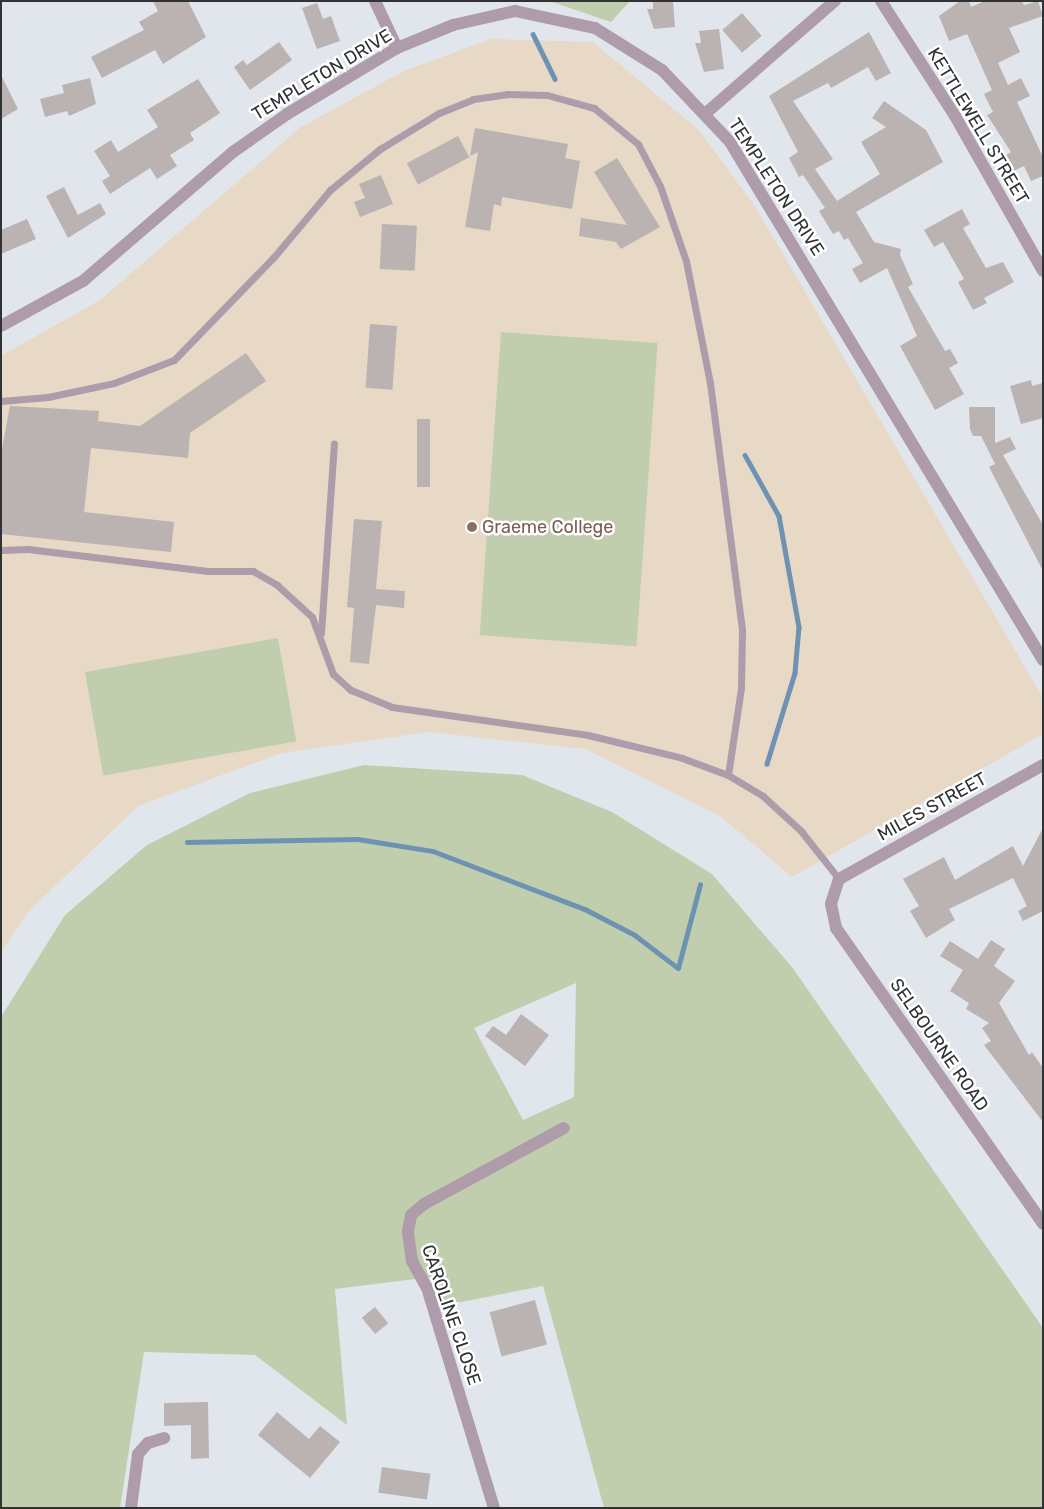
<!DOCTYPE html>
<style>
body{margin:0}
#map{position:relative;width:1044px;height:1509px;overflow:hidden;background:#e1e6ec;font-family:Rubik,sans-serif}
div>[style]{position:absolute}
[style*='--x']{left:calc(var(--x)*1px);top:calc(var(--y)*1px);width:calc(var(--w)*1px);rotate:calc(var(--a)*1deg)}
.education>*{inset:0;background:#e7d9c6}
.green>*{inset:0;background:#c0ceae;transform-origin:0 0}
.stream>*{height:4.5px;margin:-2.25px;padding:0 2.25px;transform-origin:2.25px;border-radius:2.25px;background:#6d92b2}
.building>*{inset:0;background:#bbb2b2;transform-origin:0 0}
.service>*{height:7px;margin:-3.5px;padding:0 3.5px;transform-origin:3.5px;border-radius:3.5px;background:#ae9caa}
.minor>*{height:12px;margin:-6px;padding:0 6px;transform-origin:6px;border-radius:6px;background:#ae9caa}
.dots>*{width:14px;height:14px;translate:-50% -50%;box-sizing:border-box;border:2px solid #fff;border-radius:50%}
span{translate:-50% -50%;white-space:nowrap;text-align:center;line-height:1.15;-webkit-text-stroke:5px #fff;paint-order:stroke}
.street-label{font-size:18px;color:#303234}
.education-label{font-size:18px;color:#785e54}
.left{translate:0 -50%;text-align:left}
.frame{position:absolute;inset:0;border:2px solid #303234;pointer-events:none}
</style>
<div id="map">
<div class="education">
<i style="clip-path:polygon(491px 39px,593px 42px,699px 130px,756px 208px,1043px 698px,1043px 734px,792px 877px,720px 816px,585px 749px,428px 732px,282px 753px,138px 806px,27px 913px,1px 953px,1px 356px,100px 300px,301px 127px,404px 71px)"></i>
</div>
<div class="green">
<i style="clip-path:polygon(549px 1px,630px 1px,611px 22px)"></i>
<i style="left:501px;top:332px;width:157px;height:304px;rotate:4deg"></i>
<i style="left:278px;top:638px;width:105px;height:196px;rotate:80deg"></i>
<i style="clip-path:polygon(evenodd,364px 765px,522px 775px,612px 812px,712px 874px,792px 967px,1043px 1328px,1043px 1508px,604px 1508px,543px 1286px,441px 1306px,432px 1277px,335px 1289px,347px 1425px,255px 1355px,144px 1352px,120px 1508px,1px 1508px,1px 1017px,65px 915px,147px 845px,250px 793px,364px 765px,576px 983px,574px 1097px,523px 1120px,474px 1028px,576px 983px)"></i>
</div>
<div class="stream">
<i style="--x:533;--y:34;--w:50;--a:63.9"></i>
<i style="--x:745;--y:455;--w:70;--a:60.9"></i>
<i style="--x:779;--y:516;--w:113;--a:79.8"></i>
<i style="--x:799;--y:627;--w:46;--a:95"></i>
<i style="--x:795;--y:673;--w:95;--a:107.1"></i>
<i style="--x:187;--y:842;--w:171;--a:-1"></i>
<i style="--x:358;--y:839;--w:76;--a:9.1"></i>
<i style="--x:433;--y:851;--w:163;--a:20.9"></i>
<i style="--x:585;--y:909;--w:56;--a:27.5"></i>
<i style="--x:635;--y:935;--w:54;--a:37.5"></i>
<i style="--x:678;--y:968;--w:86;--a:-75.2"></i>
</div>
<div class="building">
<i style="clip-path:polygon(153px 1px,188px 1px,206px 37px,163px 64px,155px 50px,102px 78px,91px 57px,144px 30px,139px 22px,158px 11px)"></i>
<i style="clip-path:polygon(653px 1px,673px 1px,675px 27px,654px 29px,647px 9px,653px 9px)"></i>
<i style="clip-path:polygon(960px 1px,969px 1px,971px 7px,985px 1px,1022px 1px,1024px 5px,1038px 1px,1043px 16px,1009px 28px,1020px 52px,998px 63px,1008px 85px,1021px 78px,1030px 96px,1017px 102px,1043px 157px,1043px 176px,1031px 181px,1024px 166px,1011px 172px,1003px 157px,1011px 152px,987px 115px,993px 112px,984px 94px,992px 90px,967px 34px,949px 41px,939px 16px)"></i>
<i style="clip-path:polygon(317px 3px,323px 19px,331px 16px,340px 41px,317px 49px,302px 8px)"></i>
<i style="left:742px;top:13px;width:30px;height:26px;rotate:49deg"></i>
<i style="clip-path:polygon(719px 29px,724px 69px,704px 72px,695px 43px,701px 43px,699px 31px)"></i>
<i style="clip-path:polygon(869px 32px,891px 73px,876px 81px,868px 67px,831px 88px,828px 83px,793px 101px,833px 159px,815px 169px,837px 201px,880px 174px,861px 142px,886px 127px,872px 118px,884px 101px,926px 130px,943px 162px,856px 212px,874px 242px,901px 249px,900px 255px,913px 284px,908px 287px,945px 351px,950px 349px,958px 363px,949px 368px,964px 394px,935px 410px,900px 346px,917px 336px,887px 268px,860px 283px,852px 269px,863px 263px,848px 238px,844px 240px,839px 231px,833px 234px,819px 211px,825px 208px,803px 175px,799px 177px,789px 158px,798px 152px,769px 96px)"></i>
<i style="clip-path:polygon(279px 42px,292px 60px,250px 90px,234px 67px,243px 60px,247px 65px)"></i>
<i style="clip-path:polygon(1px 75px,18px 109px,1px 119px)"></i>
<i style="clip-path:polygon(90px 78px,96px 104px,69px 116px,67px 111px,45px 117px,40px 99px,64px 93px,62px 85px)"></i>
<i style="clip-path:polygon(198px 79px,220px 113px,190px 133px,194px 140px,170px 155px,177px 166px,157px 179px,150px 168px,110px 194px,102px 181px,110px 176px,94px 151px,111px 140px,118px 152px,158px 127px,147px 110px)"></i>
<i style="clip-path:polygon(475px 128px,568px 144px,565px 158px,580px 161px,572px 209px,502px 197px,501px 206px,494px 204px,490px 231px,465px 227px,478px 152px,470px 156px)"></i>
<i style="left:458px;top:136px;width:24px;height:58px;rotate:62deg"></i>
<i style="clip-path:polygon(617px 158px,660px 227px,621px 249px,616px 242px,579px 236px,581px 218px,627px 225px,594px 172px)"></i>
<i style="clip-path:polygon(381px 175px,393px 204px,360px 217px,354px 202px,365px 198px,359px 184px)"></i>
<i style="clip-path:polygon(64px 187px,78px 215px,100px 203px,106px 214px,68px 238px,46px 196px)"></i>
<i style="clip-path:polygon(962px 209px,970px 224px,963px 228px,986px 268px,1003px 262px,1014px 282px,984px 298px,987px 303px,973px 310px,958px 282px,964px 279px,943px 242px,934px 247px,924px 230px)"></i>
<i style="clip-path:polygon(27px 219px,36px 239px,1px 254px,1px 230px)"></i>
<i style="left:382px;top:224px;width:35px;height:45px;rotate:3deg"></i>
<i style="left:370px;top:324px;width:27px;height:64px;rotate:4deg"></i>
<i style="clip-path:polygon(246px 353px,266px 381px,190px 433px,188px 458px,91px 448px,84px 512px,174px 522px,171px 552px,1px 534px,1px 454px,10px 406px,99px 411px,98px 421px,140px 426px)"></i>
<i style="clip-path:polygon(1031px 380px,1032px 386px,1043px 383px,1043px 418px,1021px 424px,1010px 386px)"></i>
<i style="clip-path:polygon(969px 407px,995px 407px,995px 443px,1010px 437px,1016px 449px,1003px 455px,1043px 525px,1043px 571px,989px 467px,995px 464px,981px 436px,973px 436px,970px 429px)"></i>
<i style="left:417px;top:419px;width:13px;height:68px"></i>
<i style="clip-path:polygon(354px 519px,382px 521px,376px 589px,405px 591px,404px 608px,376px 605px,369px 664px,350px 662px,354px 608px,347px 607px)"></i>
<i style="clip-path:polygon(1043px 828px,1043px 911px,1023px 921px,1018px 911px,1027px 906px,1013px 878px,949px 909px,955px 920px,926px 938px,910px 911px,919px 906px,903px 879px,944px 857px,955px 880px,1013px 846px,1023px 866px)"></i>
<i style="clip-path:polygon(991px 940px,1005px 949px,994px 966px,1015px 981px,999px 1003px,1029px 1055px,1032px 1052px,1043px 1068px,1043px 1122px,984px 1045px,991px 1041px,982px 1028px,989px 1023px,966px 1009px,969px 1003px,950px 991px,963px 970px,940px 956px,950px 941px,978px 959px)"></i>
<i style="clip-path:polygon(521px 1014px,549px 1035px,525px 1066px,485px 1036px,493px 1026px,506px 1035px)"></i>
<i style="left:535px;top:1300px;width:46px;height:47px;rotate:75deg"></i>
<i style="left:375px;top:1307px;width:21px;height:17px;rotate:51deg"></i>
<i style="clip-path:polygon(208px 1402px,209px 1458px,191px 1459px,191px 1425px,164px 1426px,164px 1403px)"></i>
<i style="clip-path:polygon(277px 1412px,309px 1439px,320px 1426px,340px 1442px,310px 1478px,258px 1435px)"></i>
<i style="left:382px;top:1467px;width:49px;height:26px;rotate:8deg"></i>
</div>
<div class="service">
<i style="--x:1;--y:401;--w:47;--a:-4.9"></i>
<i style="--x:48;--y:397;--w:67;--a:-12"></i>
<i style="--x:114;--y:383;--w:64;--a:-21"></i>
<i style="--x:174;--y:360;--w:142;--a:-45.9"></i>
<i style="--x:273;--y:258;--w:89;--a:-50"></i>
<i style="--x:330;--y:190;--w:65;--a:-39.4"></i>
<i style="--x:380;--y:149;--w:69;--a:-31.4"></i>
<i style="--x:439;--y:113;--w:37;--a:-22"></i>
<i style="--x:473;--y:99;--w:34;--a:-8"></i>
<i style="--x:507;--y:94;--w:40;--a:1.4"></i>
<i style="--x:547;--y:95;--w:49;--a:15.5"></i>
<i style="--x:594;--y:108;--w:57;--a:39.3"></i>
<i style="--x:638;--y:144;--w:47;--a:62.4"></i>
<i style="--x:660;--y:186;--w:79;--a:70.9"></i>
<i style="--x:686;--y:261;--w:124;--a:78.9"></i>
<i style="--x:710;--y:383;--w:249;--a:82.6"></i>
<i style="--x:742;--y:630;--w:58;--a:91"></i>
<i style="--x:741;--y:688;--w:88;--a:98.5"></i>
<i style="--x:1;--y:550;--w:27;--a:-2"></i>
<i style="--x:28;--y:549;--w:181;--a:7"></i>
<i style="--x:208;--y:571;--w:45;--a:0"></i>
<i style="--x:253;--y:571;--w:28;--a:30"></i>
<i style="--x:277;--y:585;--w:47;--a:42.4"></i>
<i style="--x:312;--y:617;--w:61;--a:69.8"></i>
<i style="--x:333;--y:674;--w:24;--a:42"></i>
<i style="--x:351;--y:690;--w:44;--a:22.5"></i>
<i style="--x:392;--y:707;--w:198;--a:8.1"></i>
<i style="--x:588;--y:735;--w:97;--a:13.7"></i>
<i style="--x:682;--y:758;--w:49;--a:20.3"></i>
<i style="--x:728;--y:775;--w:41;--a:31"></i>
<i style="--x:763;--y:796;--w:52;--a:42.6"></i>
<i style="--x:801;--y:831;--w:61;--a:51.6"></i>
<i style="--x:321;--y:633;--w:190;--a:-86.1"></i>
</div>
<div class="minor">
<i style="--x:375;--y:1;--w:52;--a:64.9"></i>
<i style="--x:881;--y:1;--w:137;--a:57.2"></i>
<i style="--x:955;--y:116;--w:178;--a:60.4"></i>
<i style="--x:706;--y:113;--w:171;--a:-41"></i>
<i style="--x:1;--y:326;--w:94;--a:-28.8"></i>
<i style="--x:83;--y:281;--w:198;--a:-40.7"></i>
<i style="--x:233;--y:152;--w:66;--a:-35.1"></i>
<i style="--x:287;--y:114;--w:128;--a:-31"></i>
<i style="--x:397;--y:48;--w:61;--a:-22.3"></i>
<i style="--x:453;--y:25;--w:64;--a:-12.7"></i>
<i style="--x:515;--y:11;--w:82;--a:12"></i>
<i style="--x:595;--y:28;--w:79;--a:32.1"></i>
<i style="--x:662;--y:70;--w:99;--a:46.6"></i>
<i style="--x:730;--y:142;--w:605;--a:58.86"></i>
<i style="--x:1043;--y:765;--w:234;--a:150.8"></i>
<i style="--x:839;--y:879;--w:26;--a:108"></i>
<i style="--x:831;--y:904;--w:25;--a:78"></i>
<i style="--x:836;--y:928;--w:361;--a:55"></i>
<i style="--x:131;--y:1508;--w:54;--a:-82.6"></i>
<i style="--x:138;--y:1454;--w:15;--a:-48"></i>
<i style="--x:148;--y:1443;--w:17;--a:-17"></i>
<i style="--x:494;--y:1508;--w:230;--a:-106.9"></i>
<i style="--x:427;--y:1288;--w:31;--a:-119"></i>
<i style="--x:412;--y:1261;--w:30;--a:-98"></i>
<i style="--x:408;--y:1231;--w:16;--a:-79"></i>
<i style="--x:411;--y:1215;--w:17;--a:-40"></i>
<i style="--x:424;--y:1204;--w:159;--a:-28.5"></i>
</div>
<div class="dots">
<i style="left:472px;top:527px;background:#8d6e63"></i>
</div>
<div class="street-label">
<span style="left:322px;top:75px;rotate:-31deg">TEMPLETON DRIVE</span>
<span style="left:978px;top:126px;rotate:59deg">KETTLEWELL STREET</span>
<span style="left:776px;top:187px;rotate:57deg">TEMPLETON DRIVE</span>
<span style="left:932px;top:807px;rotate:-29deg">MILES STREET</span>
<span style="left:939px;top:1045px;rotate:55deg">SELBOURNE ROAD</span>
<span style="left:451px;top:1315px;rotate:71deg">CAROLINE CLOSE</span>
</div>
<div class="education-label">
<span class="left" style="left:482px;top:527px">Graeme College</span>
</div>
<div class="frame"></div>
</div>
